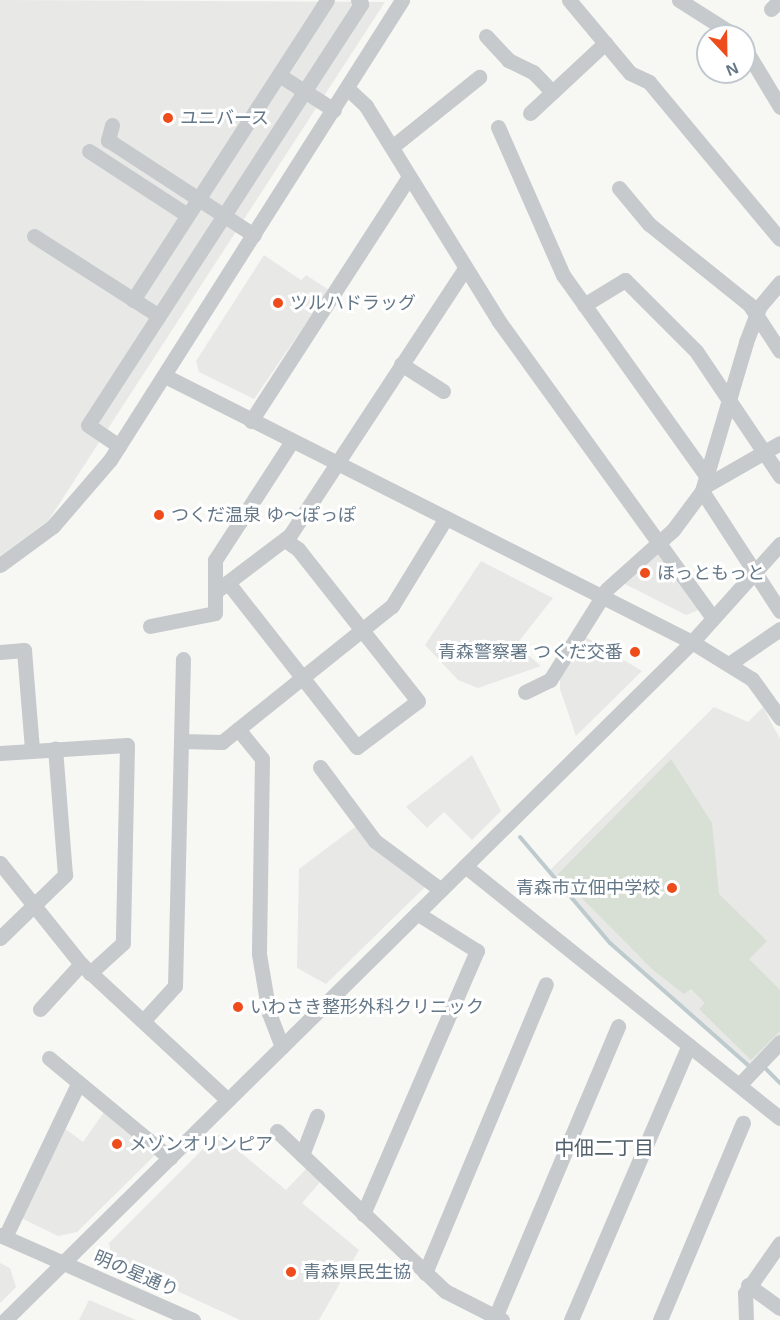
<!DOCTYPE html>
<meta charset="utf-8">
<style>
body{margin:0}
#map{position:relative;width:780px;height:1320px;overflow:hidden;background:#f7f7f3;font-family:Arial,"Noto Sans JP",sans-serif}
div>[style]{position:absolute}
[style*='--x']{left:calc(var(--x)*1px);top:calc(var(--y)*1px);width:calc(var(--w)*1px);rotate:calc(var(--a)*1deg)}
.built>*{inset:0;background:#e8e9e7}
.green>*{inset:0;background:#d8dfd4}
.stream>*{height:4px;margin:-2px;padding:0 2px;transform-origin:2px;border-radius:2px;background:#bdcace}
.minor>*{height:15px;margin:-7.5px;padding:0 7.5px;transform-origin:7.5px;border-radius:7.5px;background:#c6cacd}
.dots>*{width:16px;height:16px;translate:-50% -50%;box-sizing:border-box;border:3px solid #fff;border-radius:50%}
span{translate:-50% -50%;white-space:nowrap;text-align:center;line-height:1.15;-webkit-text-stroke:6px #fff;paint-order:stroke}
.poi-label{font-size:18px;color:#647787}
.left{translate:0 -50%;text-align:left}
.right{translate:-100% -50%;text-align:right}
.street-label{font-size:18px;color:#647787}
.neighbourhood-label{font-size:20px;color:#52606b}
.north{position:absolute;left:696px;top:24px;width:60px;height:60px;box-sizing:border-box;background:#fff;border:2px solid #c1c9cf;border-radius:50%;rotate:158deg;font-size:16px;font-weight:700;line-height:24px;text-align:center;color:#647787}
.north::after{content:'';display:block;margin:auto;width:21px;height:27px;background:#ef4c1c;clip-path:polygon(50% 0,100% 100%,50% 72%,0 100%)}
</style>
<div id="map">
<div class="built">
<i style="clip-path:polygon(0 0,385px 2px,48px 521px,0 556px)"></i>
<i style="clip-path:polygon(264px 255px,301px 280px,306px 275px,329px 290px,254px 399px,199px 372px,196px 361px)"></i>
<i style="clip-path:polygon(655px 550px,699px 610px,686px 615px,621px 582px)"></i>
<i style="clip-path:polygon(481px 561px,553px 598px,516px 645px,541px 666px,478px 688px,458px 680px,425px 645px)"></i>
<i style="clip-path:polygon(584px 636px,642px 671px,576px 736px,560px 689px,560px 670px)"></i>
<i style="clip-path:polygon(714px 707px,748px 722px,763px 707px,780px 739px,780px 1036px,751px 1066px,607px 938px,549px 871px)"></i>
<i style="clip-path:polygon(472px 755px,501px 811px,472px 840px,444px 812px,427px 828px,406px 807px)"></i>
<i style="clip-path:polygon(355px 827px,425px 887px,326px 984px,297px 968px,299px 869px)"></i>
<i style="clip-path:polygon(104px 1112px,156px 1154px,77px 1232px,58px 1236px,19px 1217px,63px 1127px,83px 1142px)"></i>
<i style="clip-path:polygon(218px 1134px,286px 1190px,307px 1168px,321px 1181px,302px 1203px,359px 1250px,319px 1320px,240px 1320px,112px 1261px,109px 1243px)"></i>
<i style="clip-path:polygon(0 1263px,10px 1268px,16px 1287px,0 1303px)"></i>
<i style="clip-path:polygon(89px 1300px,136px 1320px,79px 1320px)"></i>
</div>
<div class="green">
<i style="clip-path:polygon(671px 759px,712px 823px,719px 894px,767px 941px,749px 959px,780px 990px,780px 1031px,751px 1060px,699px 1009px,705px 1003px,691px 989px,684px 994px,653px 970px,558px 874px)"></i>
</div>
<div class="stream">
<i style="--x:520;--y:837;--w:139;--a:49.7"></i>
<i style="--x:610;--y:943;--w:187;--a:41.5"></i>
<i style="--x:764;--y:1067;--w:23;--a:45"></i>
</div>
<div class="minor">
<i style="--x:569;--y:0;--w:95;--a:50.1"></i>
<i style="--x:630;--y:73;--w:21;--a:25"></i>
<i style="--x:649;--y:82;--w:204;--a:50.2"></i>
<i style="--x:679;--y:0;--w:67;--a:32.3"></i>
<i style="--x:771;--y:9;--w:13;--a:-45"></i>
<i style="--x:486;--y:36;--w:33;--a:47"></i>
<i style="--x:508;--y:60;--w:28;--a:26"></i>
<i style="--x:533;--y:72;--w:28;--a:46"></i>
<i style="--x:744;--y:47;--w:70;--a:59"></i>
<i style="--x:279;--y:75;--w:65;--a:32.5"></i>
<i style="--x:348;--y:89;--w:25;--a:43"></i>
<i style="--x:366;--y:106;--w:251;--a:58.3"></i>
<i style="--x:498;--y:320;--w:367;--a:54.2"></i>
<i style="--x:530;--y:113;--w:103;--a:-43"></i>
<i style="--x:112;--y:125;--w:16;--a:105"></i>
<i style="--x:108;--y:140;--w:174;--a:33.1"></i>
<i style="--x:498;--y:127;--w:162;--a:66.3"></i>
<i style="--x:563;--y:275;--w:244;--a:54.5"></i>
<i style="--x:392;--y:147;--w:112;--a:-38.8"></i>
<i style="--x:89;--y:151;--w:117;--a:33.1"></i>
<i style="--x:619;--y:188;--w:47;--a:50.2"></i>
<i style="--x:649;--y:224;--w:128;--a:38.7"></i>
<i style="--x:749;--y:304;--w:56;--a:56.6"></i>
<i style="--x:34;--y:236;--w:148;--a:32.6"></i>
<i style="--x:133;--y:300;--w:357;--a:-57.1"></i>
<i style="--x:584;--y:305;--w:48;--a:-31.4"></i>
<i style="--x:625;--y:280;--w:100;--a:45"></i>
<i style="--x:696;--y:351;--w:151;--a:56.1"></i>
<i style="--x:401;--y:364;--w:50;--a:32.7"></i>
<i style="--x:165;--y:376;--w:590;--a:26.78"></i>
<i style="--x:692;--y:642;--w:70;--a:31.7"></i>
<i style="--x:752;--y:679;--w:48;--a:54.3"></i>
<i style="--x:251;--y:421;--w:291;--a:-57.1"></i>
<i style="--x:119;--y:446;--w:37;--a:-146"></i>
<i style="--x:88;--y:425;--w:502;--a:-57.04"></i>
<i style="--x:361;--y:4;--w:5;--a:-127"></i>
<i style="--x:705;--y:486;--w:86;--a:-29.8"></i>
<i style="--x:702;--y:491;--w:143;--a:57"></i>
<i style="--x:0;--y:565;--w:66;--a:-36.3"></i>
<i style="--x:53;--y:526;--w:87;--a:-49.2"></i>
<i style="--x:110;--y:460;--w:545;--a:-57.59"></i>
<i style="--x:229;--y:584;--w:207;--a:51.9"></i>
<i style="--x:357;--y:747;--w:76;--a:-37"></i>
<i style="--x:418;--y:701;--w:194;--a:-128.3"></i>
<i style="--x:298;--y:549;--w:16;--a:-145"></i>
<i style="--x:215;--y:592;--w:94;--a:-37.2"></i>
<i style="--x:290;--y:535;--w:318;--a:-56.7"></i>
<i style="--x:150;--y:626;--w:66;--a:-11.3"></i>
<i style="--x:215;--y:613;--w:53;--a:-90"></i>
<i style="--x:215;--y:560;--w:142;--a:-57.1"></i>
<i style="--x:0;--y:652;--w:24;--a:-5"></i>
<i style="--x:24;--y:650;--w:100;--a:85.4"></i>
<i style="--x:729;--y:664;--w:62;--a:-34.5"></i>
<i style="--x:525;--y:692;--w:28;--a:-26"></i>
<i style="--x:550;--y:680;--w:107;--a:-57.9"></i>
<i style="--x:607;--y:589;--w:89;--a:-41.8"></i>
<i style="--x:673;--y:530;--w:49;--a:-53.4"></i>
<i style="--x:702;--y:491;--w:155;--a:-73.5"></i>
<i style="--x:746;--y:342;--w:39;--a:-69"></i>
<i style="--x:760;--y:306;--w:31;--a:-50"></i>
<i style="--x:238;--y:729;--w:38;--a:51"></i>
<i style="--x:262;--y:759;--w:195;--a:90.9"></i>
<i style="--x:259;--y:954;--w:60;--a:80.4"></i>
<i style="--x:269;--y:1013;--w:36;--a:69"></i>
<i style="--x:181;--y:741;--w:41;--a:1.4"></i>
<i style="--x:222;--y:742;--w:218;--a:-38.7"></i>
<i style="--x:392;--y:606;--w:103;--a:-58.5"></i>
<i style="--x:0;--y:753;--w:127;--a:-3.6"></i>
<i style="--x:127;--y:745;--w:198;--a:91.2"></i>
<i style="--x:123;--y:943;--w:45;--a:137.7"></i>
<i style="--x:320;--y:767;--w:92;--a:53.4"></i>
<i style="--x:375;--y:841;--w:82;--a:36.6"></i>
<i style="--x:0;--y:863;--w:129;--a:51.3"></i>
<i style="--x:81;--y:964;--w:200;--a:42.8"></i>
<i style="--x:465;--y:866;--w:403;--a:38.7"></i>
<i style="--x:0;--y:938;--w:91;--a:-44.1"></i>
<i style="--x:65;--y:875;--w:127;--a:-94.5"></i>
<i style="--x:40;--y:1009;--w:61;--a:-47.7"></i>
<i style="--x:143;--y:1021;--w:47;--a:-47.6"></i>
<i style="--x:175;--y:986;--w:327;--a:-88.6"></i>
<i style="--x:49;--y:1058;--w:157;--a:39.6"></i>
<i style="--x:740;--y:1084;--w:58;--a:-46.4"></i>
<i style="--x:277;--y:1131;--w:232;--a:43.6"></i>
<i style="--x:445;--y:1291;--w:64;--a:27"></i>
<i style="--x:302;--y:1155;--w:42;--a:-69"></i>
<i style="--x:363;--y:1214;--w:287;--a:-66.6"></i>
<i style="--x:477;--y:951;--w:71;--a:-147.7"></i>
<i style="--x:0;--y:1235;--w:211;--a:23.8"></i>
<i style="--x:5;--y:1237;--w:170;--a:-64.5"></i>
<i style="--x:425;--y:1273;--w:313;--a:-67.3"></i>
<i style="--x:748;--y:1285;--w:39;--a:36"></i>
<i style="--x:5;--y:1320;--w:965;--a:-44.62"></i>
<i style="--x:692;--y:642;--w:132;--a:-48.1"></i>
<i style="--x:494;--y:1320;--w:319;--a:-67.1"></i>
<i style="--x:571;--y:1320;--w:299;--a:-66.8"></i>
<i style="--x:660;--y:1320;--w:214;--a:-67.2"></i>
<i style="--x:746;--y:1320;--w:27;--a:-92"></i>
<i style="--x:745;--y:1293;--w:61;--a:-55"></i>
</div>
<div class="dots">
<i style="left:168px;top:118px;background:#ef4c1c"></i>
<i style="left:278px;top:303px;background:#ef4c1c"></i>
<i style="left:159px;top:515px;background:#ef4c1c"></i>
<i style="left:645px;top:573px;background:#ef4c1c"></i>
<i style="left:635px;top:652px;background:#ef4c1c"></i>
<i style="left:672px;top:888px;background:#ef4c1c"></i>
<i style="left:238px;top:1007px;background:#ef4c1c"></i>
<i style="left:117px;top:1144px;background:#ef4c1c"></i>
<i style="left:291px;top:1272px;background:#ef4c1c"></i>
</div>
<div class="poi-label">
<span class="left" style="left:180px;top:118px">ユニバース</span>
<span class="left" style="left:290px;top:303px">ツルハドラッグ</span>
<span class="left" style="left:171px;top:515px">つくだ温泉 ゆ～ぽっぽ</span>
<span class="left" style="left:657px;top:573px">ほっともっと</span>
<span class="right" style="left:623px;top:652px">青森警察署 つくだ交番</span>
<span class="right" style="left:660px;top:888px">青森市立佃中学校</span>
<span class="left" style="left:250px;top:1007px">いわさき整形外科クリニック</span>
<span class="left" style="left:129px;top:1144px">メゾンオリンピア</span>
<span class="left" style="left:303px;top:1272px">青森県民生協</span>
</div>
<div class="street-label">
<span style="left:136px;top:1274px;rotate:23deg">明の星通り</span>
</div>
<div class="neighbourhood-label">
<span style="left:604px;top:1148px">中佃二丁目</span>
</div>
<div class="north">N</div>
</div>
